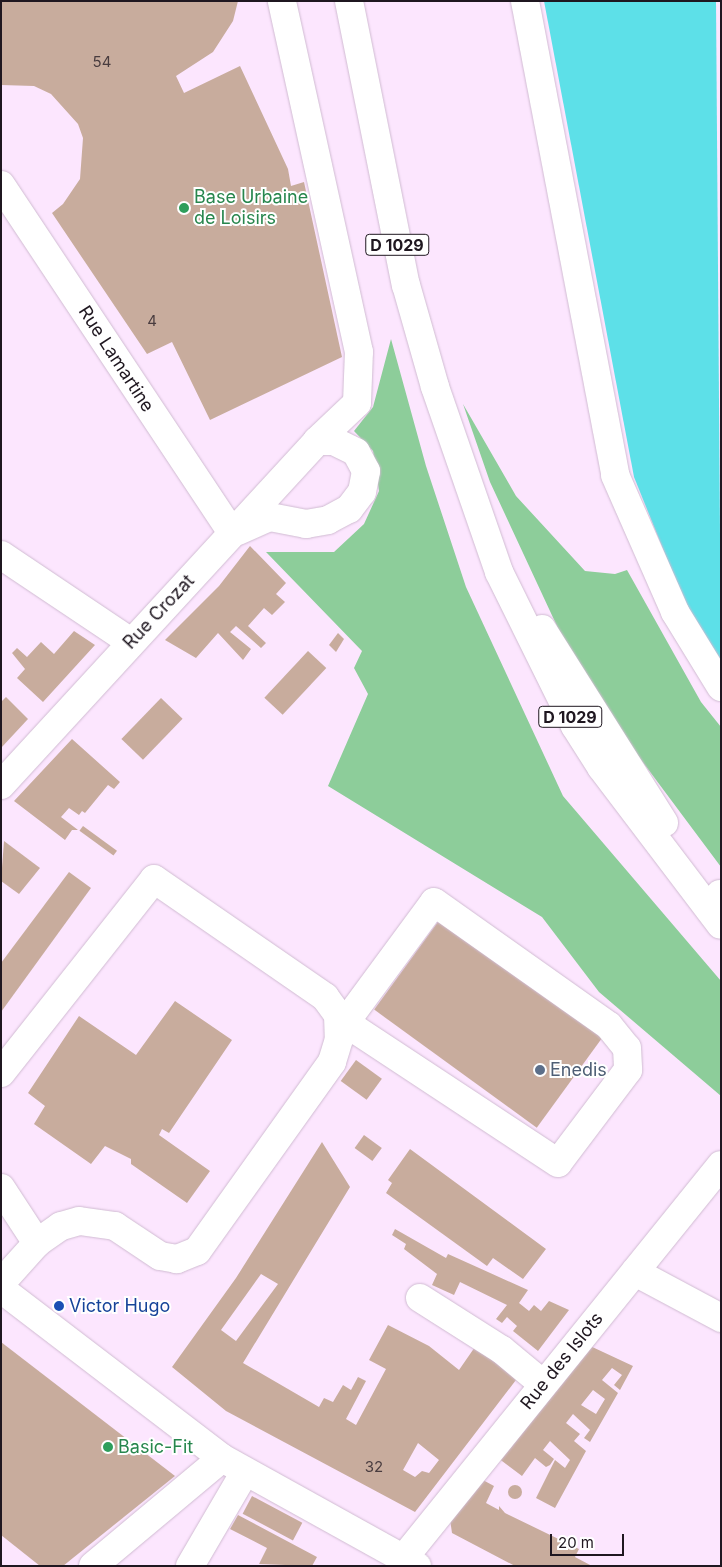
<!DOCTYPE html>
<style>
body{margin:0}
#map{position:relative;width:722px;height:1567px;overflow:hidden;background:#fce6fe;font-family:Inter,sans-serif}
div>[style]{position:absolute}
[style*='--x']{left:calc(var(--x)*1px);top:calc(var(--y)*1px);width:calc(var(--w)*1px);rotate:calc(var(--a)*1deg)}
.green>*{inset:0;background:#8dcd9a}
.water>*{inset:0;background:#5de0e8}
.building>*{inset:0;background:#c8ac9d;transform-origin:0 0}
.round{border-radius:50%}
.roads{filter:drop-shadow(0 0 1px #d0bbd2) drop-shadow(0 0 1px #d0bbd2)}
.minor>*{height:28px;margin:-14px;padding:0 14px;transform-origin:14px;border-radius:14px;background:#fff}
.major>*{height:28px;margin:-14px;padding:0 14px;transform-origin:14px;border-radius:14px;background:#fff}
.dots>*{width:14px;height:14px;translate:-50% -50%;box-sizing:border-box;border:2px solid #fff;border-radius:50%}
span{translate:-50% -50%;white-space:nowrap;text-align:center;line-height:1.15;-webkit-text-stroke:4px #fff;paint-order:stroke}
.number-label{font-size:15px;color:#493c3f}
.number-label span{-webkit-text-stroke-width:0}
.shield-label span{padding:1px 4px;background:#fff;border:1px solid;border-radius:4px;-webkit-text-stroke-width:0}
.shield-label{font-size:16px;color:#1f1720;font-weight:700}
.leisure-label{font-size:18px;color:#27864d}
.left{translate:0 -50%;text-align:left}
.street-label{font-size:18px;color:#1f1720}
.service-label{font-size:18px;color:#4e5e75}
.transit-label{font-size:18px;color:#164399}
.frame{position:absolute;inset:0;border:2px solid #1f1720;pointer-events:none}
.scale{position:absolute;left:550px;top:1534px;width:74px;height:22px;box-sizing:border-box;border:2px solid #1f1720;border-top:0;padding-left:6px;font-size:15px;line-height:18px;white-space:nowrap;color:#1f1720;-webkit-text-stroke:4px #fff;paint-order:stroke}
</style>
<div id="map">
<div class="green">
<i style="clip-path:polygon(391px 339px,426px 466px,466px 587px,563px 796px,721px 981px,721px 1096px,599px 992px,542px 917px,328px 786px,368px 694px,354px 668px,362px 651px,266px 552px,334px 552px,364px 524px,379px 491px,373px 451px,354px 431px,373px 407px)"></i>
<i style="clip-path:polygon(463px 404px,516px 496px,585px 571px,615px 574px,627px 570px,701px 702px,721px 727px,721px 867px,583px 682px,490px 482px)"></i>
</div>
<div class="water">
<i style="clip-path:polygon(544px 1px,716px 1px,721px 670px,683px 599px,634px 477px)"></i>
</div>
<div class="building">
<i style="clip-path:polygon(1px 1px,238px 1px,233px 21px,213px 52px,176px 76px,184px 93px,240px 66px,288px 169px,291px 186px,304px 182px,342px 357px,210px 420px,172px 342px,147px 354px,52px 213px,63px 204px,80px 179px,83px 138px,78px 124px,51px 94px,34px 86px,1px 85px)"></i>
<i style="clip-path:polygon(250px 546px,286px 583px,276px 594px,285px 602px,272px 615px,264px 608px,248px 626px,266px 643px,261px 648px,236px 626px,230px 632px,251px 649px,243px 660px,218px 633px,196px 658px,165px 640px,219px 586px)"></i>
<i style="clip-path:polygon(74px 631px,95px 645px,43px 702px,17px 678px,25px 669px,12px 653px,17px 648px,27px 657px,41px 642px,54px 654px)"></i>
<i style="clip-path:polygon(338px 633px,344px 639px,336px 652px,329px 645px)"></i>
<i style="left:308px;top:651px;width:25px;height:64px;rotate:43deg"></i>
<i style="clip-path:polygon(6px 697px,28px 719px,1px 748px,1px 702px)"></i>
<i style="left:161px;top:698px;width:30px;height:57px;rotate:44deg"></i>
<i style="clip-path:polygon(72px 739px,120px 782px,114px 789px,108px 785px,85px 813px,82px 811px,79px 815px,69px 808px,61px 817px,78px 830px,72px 830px,65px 840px,14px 801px)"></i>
<i style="left:83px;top:826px;width:42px;height:6px;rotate:36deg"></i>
<i style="clip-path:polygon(4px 841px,40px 868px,19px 894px,1px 881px)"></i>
<i style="clip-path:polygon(69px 872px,91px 888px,1px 1012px,1px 963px)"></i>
<i style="left:440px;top:919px;width:201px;height:112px;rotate:36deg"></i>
<i style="clip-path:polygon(175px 1001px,232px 1040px,169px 1133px,162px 1129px,159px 1135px,210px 1171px,187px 1203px,131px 1164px,131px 1159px,105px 1146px,91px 1164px,34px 1124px,45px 1106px,28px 1093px,79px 1016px,136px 1055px)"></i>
<i style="left:356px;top:1060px;width:32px;height:26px;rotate:36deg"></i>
<i style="left:364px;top:1135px;width:22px;height:16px;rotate:36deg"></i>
<i style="clip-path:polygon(evenodd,322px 1142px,350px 1187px,243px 1363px,319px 1407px,324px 1398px,333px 1402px,343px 1385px,351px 1390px,358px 1377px,366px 1381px,346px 1419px,356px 1425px,386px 1369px,369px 1360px,388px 1325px,429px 1346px,459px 1370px,477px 1344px,519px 1376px,415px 1512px,226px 1411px,172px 1367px,236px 1278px,322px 1142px,261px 1274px,278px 1284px,236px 1341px,221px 1330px,261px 1274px,322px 1142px,418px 1443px,439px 1460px,429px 1473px,422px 1471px,415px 1477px,403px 1470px,418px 1443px)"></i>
<i style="clip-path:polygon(410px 1149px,546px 1249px,523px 1279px,493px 1258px,487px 1266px,386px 1193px,392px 1183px,388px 1180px)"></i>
<i style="clip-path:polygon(395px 1229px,446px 1258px,448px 1254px,528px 1290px,519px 1303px,529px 1311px,534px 1305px,541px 1311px,549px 1301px,569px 1310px,538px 1351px,513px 1331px,517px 1326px,507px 1317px,502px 1323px,496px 1319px,507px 1305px,460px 1282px,454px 1295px,432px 1285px,437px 1274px,404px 1249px,406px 1244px,392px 1235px)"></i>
<i style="clip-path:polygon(1px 1342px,175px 1476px,63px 1566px,40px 1566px,1px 1535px)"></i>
<i style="clip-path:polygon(evenodd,588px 1345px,633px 1366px,620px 1390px,614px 1385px,622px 1375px,612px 1368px,602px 1380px,618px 1393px,590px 1442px,584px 1438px,590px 1430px,573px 1414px,566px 1423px,580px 1434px,574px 1441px,586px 1451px,555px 1508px,536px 1498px,555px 1460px,565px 1468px,570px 1460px,550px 1441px,543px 1450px,554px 1459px,550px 1465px,546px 1467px,535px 1458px,522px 1476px,498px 1458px,588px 1345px,593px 1390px,605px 1399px,596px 1414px,581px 1405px,593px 1390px)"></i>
<i style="clip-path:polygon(481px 1479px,494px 1486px,486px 1503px,499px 1510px,499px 1506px,505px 1513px,579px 1549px,575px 1557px,592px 1566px,515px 1566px,452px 1533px,450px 1519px)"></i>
<i class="round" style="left:508px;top:1485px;width:14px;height:14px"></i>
<i style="left:252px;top:1496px;width:57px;height:20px;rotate:28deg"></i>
<i style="clip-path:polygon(238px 1515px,317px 1557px,312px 1566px,259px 1564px,267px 1548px,230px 1529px)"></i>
</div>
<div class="roads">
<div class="minor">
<i style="--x:525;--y:1;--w:482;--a:79.2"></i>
<i style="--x:615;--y:475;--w:150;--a:66.3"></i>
<i style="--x:675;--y:612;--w:88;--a:58.5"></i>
<i style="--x:1;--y:185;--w:418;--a:56.4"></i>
<i style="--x:238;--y:531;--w:35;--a:-24"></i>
<i style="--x:270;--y:517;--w:37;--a:11"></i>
<i style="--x:306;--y:524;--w:22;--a:-10"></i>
<i style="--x:328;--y:520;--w:24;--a:-28"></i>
<i style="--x:349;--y:509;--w:21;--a:-53"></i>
<i style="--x:362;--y:492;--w:21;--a:-79"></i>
<i style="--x:366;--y:471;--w:21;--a:-118"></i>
<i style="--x:356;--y:452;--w:25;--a:-154"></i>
<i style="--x:333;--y:441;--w:16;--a:180"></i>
<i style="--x:1;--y:555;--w:156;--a:33.8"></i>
<i style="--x:1;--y:785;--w:467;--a:-47.4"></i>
<i style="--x:317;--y:441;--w:55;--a:-43.5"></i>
<i style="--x:357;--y:403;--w:51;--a:-87.8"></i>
<i style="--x:359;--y:352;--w:359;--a:-102.4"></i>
<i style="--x:720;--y:894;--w:1;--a:0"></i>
<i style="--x:434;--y:902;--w:214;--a:35.3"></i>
<i style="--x:609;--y:1026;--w:28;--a:51"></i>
<i style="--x:627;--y:1048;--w:22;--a:87"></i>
<i style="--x:628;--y:1070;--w:116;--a:127"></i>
<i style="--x:558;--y:1163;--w:242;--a:-146.6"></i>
<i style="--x:356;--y:1030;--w:17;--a:177"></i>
<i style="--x:339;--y:1031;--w:160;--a:-53.6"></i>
<i style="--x:1;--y:1073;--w:247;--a:-51.7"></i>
<i style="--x:154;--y:879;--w:208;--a:34.6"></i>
<i style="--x:325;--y:997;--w:22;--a:54"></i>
<i style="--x:338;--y:1015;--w:24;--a:88"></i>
<i style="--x:339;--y:1039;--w:24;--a:107"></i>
<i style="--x:332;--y:1062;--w:232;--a:125.5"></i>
<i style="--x:197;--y:1251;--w:22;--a:158"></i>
<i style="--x:177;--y:1259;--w:17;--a:-170"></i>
<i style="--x:160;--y:1256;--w:54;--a:-146.3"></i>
<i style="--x:115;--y:1226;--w:36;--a:-172"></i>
<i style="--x:79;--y:1221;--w:19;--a:164"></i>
<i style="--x:61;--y:1226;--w:29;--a:145"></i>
<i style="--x:37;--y:1243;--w:54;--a:132"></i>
<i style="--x:1;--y:1188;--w:66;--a:56.8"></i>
<i style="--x:635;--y:1272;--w:98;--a:28.1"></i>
<i style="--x:420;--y:1298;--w:97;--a:32.4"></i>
<i style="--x:502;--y:1350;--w:53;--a:39.7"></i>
<i style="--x:403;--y:1559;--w:506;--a:-51.09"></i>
<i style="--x:93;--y:1566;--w:168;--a:-39.9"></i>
<i style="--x:190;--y:1566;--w:109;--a:-59.7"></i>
</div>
<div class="major">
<i style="--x:349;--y:1;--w:290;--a:78.7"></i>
<i style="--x:406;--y:285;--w:106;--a:74.1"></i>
<i style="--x:435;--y:387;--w:196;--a:70.9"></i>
<i style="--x:499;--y:572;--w:172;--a:63.7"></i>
<i style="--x:575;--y:726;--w:49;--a:57.6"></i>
<i style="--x:601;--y:767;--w:198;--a:52.8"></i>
<i style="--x:542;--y:629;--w:229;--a:57.8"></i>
<i style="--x:1;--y:1289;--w:278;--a:37.4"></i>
<i style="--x:222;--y:1458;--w:223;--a:29"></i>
</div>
</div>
<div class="dots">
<i style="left:184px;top:208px;background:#2e9e5b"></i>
<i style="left:540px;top:1070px;background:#5c6f8a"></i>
<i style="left:59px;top:1306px;background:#1a4fb4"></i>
<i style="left:108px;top:1447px;background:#2e9e5b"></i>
</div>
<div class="number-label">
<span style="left:102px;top:62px">54</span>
<span style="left:152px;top:321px">4</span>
<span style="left:374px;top:1467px">32</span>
</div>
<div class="shield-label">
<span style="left:397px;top:245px">D 1029</span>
<span style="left:570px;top:717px">D 1029</span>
</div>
<div class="leisure-label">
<span class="left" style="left:194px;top:208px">Base Urbaine<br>de Loisirs</span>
<span class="left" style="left:118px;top:1447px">Basic-Fit</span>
</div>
<div class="street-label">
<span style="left:116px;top:359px;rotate:57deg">Rue Lamartine</span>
<span style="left:159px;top:612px;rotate:-47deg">Rue Crozat</span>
<span style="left:562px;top:1361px;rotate:-51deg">Rue des Islots</span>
</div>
<div class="service-label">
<span class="left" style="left:550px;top:1070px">Enedis</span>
</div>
<div class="transit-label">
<span class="left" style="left:69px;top:1306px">Victor Hugo</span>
</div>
<div class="frame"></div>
<div class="scale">20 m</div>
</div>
